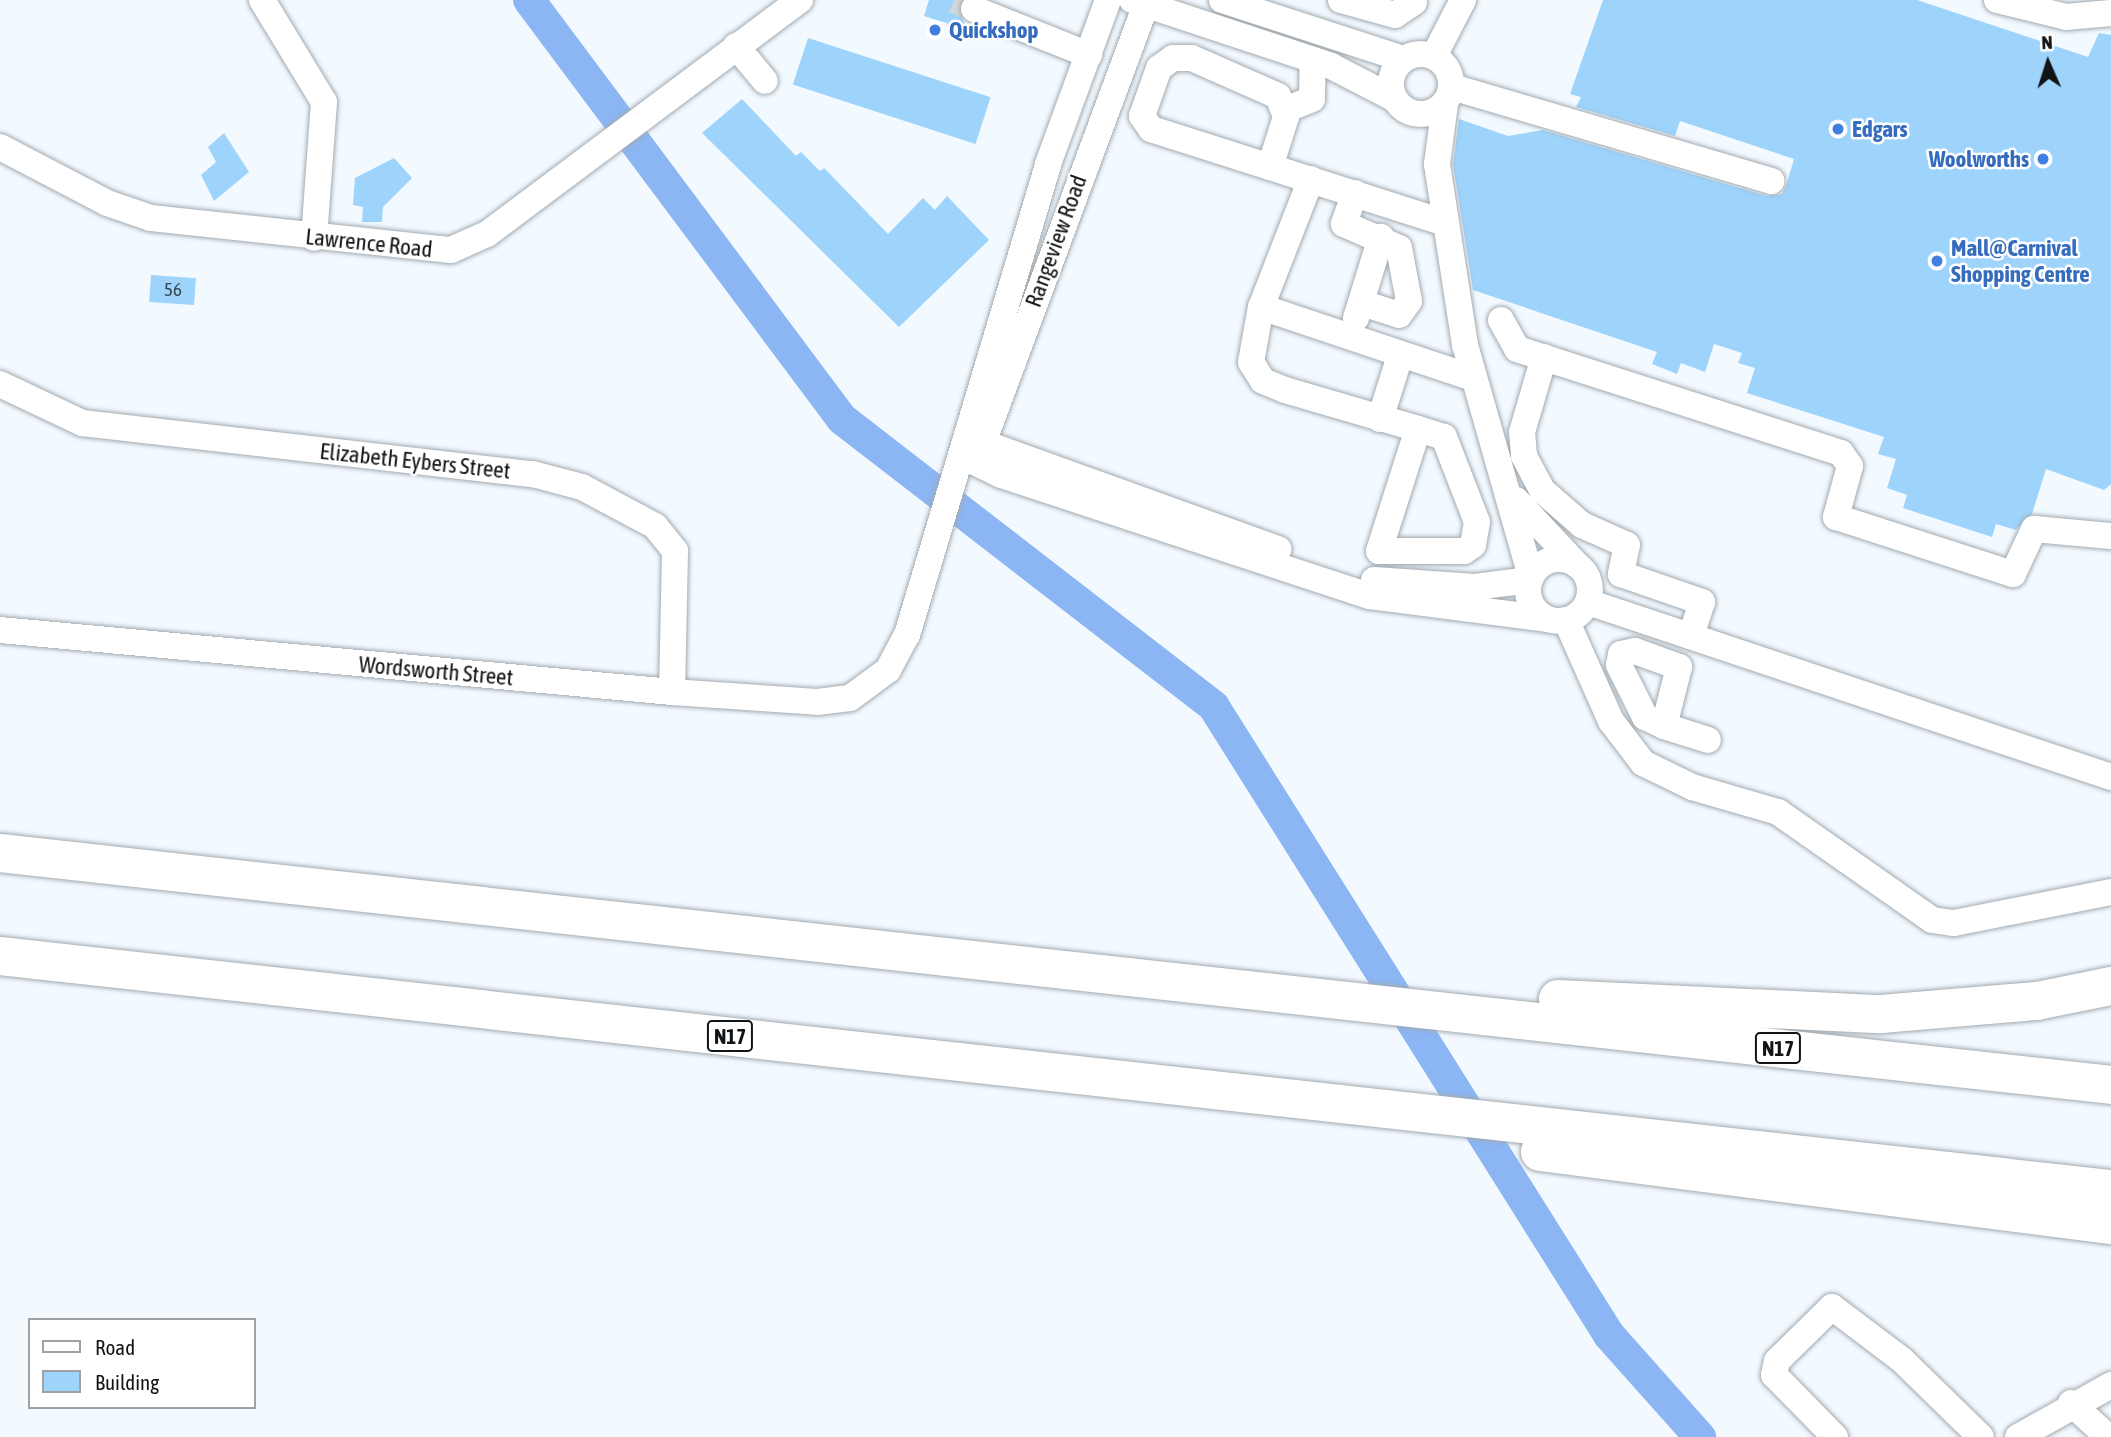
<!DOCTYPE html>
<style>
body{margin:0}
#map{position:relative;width:2111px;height:1437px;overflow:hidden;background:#f2f9ff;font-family:"Asap Condensed",sans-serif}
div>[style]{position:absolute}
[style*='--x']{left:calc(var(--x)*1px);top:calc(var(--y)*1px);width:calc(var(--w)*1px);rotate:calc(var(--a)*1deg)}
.river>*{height:32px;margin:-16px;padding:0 16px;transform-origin:16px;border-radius:16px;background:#8bb5f3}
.building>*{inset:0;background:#9ed3fc;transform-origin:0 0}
.minor-tunnel>*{height:26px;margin-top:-13px;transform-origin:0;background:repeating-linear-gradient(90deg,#d0d7dc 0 26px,transparent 0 39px)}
.roads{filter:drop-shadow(0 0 2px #a2aab0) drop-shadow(0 0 2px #a2aab0)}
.minor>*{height:26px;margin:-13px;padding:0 13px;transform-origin:13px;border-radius:13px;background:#fff}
.minor>.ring{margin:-13px;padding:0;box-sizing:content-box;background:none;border:26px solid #fff;border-radius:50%}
.highway>*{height:38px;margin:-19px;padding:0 19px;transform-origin:19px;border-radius:19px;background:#fff}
.dots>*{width:19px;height:19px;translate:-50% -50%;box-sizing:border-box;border:4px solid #fff;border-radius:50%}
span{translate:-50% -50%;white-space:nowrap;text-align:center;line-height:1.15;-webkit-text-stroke:5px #fff;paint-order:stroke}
.number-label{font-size:19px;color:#344450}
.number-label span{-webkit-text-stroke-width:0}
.shield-label span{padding:2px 5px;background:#fff;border:2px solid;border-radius:5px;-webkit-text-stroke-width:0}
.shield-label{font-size:21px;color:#111416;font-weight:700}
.shop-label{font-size:23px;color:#366cbe;font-weight:700}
.left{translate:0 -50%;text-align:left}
.right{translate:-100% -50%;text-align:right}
.street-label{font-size:23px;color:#111416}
.legend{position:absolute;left:28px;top:1318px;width:228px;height:91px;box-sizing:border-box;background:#fff;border:2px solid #a0a1a2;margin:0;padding:9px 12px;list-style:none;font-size:21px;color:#111416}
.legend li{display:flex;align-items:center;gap:14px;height:35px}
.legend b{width:35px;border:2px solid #a0a1a2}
.north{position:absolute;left:2013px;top:28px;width:70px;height:70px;-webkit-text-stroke:5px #fff;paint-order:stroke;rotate:357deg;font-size:19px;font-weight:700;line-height:28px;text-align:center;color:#111416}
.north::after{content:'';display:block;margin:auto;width:24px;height:32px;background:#111416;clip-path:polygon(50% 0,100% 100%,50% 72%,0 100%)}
</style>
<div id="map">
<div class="river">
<i style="--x:529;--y:0;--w:523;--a:53.24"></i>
<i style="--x:842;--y:419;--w:470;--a:37.7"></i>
<i style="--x:1214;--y:707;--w:742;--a:57.83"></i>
<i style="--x:1609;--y:1335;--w:137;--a:48.3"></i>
</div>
<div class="building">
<i style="clip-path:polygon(929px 0,962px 0,959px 12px,968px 30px,924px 16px)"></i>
<i style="clip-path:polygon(1603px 0,1917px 0,2088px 57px,2099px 33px,2111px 35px,2111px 484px,2104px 490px,2046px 469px,2032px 514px,2016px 530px,1996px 524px,1992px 537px,1903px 508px,1907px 495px,1887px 488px,1896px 459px,1878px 454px,1884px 437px,1747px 393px,1755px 368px,1738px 363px,1742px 353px,1714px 344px,1705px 372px,1681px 363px,1677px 374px,1652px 364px,1657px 352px,1473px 290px,1453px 164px,1459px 119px,1508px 136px,1543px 130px,1767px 196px,1782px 194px,1786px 186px,1794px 159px,1680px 121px,1675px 136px,1576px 107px,1581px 97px,1570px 94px)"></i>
<i style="left:808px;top:38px;width:192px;height:49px;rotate:18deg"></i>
<i style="clip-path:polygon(742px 99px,796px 156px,801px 152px,820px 171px,824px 168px,888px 234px,923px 198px,935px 210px,947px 196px,989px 240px,899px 327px,702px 133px)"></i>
<i style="clip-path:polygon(224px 133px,249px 172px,214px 201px,201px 175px,216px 162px,208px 147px)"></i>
<i style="clip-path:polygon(394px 158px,412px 178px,383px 207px,382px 222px,362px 222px,363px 207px,353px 205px,355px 178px)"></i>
<i style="left:151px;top:275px;width:45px;height:27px;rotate:4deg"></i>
</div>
<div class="minor-tunnel">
<i style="--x:954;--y:0;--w:22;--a:24"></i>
</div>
<div class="roads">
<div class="minor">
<i style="--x:262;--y:0;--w:119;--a:58.7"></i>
<i style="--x:324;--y:102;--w:136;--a:94.2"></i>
<i style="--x:1132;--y:0;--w:210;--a:18.3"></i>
<i style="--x:1331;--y:66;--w:72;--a:27.3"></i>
<i style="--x:1222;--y:0;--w:191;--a:18"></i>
<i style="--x:1341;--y:0;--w:56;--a:15.5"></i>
<i style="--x:1395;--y:15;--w:23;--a:-34"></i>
<i style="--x:1997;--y:0;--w:71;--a:13.8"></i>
<i style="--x:2066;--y:17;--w:45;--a:-5.1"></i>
<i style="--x:974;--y:9;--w:124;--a:21.8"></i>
<i style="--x:736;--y:46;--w:45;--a:50.4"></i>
<i class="ring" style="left:1391px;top:54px;width:34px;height:34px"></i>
<i style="--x:1434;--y:56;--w:63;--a:-62.6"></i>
<i style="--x:1452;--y:87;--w:333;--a:16.4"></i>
<i style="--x:1445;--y:104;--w:61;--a:97.6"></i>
<i style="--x:1437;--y:164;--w:183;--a:81.2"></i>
<i style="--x:1465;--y:345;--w:241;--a:74.1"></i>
<i style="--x:1285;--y:110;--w:29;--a:-22"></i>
<i style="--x:1312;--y:99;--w:39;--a:-89"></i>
<i style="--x:0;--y:147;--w:121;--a:27.6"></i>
<i style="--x:107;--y:203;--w:46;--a:18.8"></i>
<i style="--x:151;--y:218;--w:302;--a:6.1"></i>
<i style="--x:451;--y:250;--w:39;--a:-24"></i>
<i style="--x:487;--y:234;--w:391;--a:-36.8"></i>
<i style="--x:1270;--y:167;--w:52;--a:-72.3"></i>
<i style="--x:1286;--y:117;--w:22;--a:-111"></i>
<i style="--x:1278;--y:96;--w:94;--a:-156.2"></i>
<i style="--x:1192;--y:58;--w:19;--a:180"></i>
<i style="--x:1173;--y:58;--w:17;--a:144"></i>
<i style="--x:1159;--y:68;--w:51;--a:109.5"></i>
<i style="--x:1142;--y:116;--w:16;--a:55"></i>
<i style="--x:1151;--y:129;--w:310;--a:17.7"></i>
<i style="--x:1311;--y:179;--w:137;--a:111.3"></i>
<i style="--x:1261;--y:307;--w:56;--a:100.3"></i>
<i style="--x:1251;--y:362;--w:22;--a:58"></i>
<i style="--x:1263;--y:381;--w:24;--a:22"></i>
<i style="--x:1285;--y:390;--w:139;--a:16.3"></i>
<i style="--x:1418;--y:429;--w:27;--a:17"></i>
<i style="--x:1444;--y:437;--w:91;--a:68.8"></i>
<i style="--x:1477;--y:522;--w:23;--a:100"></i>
<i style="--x:1473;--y:545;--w:11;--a:146"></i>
<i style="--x:1464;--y:551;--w:85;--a:180"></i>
<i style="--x:1379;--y:551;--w:128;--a:-72.3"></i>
<i style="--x:1355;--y:193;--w:33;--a:110"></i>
<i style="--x:1344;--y:224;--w:60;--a:23.6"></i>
<i style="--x:1399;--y:248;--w:54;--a:79.3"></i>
<i style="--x:1409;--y:301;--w:17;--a:126"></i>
<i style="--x:1399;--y:315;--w:40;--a:-162"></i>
<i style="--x:1261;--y:307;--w:224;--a:18.5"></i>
<i style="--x:1356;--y:318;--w:85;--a:-72.8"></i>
<i style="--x:1501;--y:320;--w:33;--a:61"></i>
<i style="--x:1517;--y:349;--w:340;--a:17.8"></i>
<i style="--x:1841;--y:453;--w:16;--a:55"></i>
<i style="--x:1850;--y:466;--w:53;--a:105.4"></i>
<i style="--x:1836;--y:517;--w:186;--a:17.9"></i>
<i style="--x:2013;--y:574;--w:50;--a:-65"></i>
<i style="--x:2034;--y:529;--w:77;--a:5.2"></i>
<i style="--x:1544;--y:357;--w:78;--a:106.3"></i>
<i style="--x:1522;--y:432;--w:24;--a:85"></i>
<i style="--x:1524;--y:456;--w:40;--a:62"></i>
<i style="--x:1543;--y:491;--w:52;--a:41.1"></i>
<i style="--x:1582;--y:525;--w:49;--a:24"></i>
<i style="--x:1627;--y:545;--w:30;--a:102"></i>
<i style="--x:1621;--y:574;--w:86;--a:19.1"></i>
<i style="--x:1702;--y:602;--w:36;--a:108"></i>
<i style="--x:0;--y:384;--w:91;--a:25.4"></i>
<i style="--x:82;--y:423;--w:454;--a:6.5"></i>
<i style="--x:533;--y:474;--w:51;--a:14.9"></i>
<i style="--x:582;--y:487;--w:83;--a:28.1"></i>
<i style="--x:655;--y:526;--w:32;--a:51"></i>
<i style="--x:675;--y:551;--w:141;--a:91.2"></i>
<i style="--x:1380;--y:419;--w:66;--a:-72.4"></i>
<i style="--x:967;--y:437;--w:331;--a:19.8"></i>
<i style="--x:962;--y:456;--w:43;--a:26"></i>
<i style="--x:1001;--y:475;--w:388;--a:18.2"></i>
<i style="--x:1370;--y:596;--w:178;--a:7.4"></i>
<i style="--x:977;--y:459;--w:490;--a:-69.6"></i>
<i style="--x:1516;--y:500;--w:89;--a:46.8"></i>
<i class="ring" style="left:1528px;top:559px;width:36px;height:36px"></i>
<i style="--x:1374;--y:580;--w:101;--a:4"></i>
<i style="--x:1475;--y:587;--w:55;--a:-7.3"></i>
<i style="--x:1588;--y:602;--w:552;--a:18.5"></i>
<i style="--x:1566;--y:620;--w:111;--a:66"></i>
<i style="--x:1611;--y:721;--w:53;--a:52.7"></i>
<i style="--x:1643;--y:763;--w:55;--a:26.1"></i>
<i style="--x:1692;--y:787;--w:90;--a:16.2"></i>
<i style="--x:1778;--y:812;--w:188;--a:35"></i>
<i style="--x:1932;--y:920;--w:22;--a:8"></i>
<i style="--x:1954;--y:923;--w:160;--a:-11.2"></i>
<i style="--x:0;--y:630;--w:675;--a:5.27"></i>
<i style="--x:672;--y:692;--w:145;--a:3.9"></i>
<i style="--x:817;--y:702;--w:33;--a:-7"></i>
<i style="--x:850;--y:698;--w:47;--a:-36.4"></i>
<i style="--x:888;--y:670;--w:40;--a:-62"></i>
<i style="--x:907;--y:635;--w:492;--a:-73.3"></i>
<i style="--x:1048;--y:164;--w:175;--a:-69.9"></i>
<i style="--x:1664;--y:726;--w:61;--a:-75.7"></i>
<i style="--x:1679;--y:667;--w:47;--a:-160"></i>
<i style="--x:1635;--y:651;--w:14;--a:168"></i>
<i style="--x:1621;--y:654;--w:11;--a:100"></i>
<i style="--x:1619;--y:665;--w:58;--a:63.4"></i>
<i style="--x:1645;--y:717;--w:21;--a:25"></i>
<i style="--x:1664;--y:726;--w:46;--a:17.7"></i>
<i style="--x:2071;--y:1403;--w:50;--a:42.6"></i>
<i style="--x:1835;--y:1437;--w:87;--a:-134.5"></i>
<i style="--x:1774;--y:1375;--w:14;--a:-78"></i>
<i style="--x:1777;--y:1361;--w:77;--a:-44.5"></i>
<i style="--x:1832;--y:1307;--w:88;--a:37.1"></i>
<i style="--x:1902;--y:1360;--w:110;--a:44.3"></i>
<i style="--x:2018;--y:1437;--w:107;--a:-29.2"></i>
</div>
<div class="highway">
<i style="--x:0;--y:853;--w:2124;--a:6.27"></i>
<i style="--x:0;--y:956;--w:2124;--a:6.3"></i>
<i style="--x:1558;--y:999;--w:323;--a:2.7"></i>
<i style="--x:1881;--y:1014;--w:157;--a:-4.8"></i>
<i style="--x:2037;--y:1001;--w:76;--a:-11.5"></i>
<i style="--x:1540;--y:1152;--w:576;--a:7.29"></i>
</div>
</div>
<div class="dots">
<i style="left:935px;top:30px;background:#3f7fe0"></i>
<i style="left:1838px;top:129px;background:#3f7fe0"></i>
<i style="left:2043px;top:159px;background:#3f7fe0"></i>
<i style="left:1937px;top:261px;background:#3f7fe0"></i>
</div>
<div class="number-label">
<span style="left:173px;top:290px">56</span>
</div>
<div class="shield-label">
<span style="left:730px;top:1036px">N17</span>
<span style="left:1778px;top:1048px">N17</span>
</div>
<div class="shop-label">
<span class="left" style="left:949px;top:30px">Quickshop</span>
<span class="left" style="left:1852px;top:129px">Edgars</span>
<span class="right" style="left:2029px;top:159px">Woolworths</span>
<span class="left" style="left:1951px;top:261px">Mall@Carnival<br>Shopping Centre</span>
</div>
<div class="street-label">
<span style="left:1056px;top:241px;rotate:-70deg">Rangeview Road</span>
<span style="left:369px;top:243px;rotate:6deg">Lawrence Road</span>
<span style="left:415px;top:461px;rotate:6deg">Elizabeth Eybers Street</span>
<span style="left:436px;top:671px;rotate:5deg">Wordsworth Street</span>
</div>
<ul class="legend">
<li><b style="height:9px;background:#fff"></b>Road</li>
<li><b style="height:19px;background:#9ed3fc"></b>Building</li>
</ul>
<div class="north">N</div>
</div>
